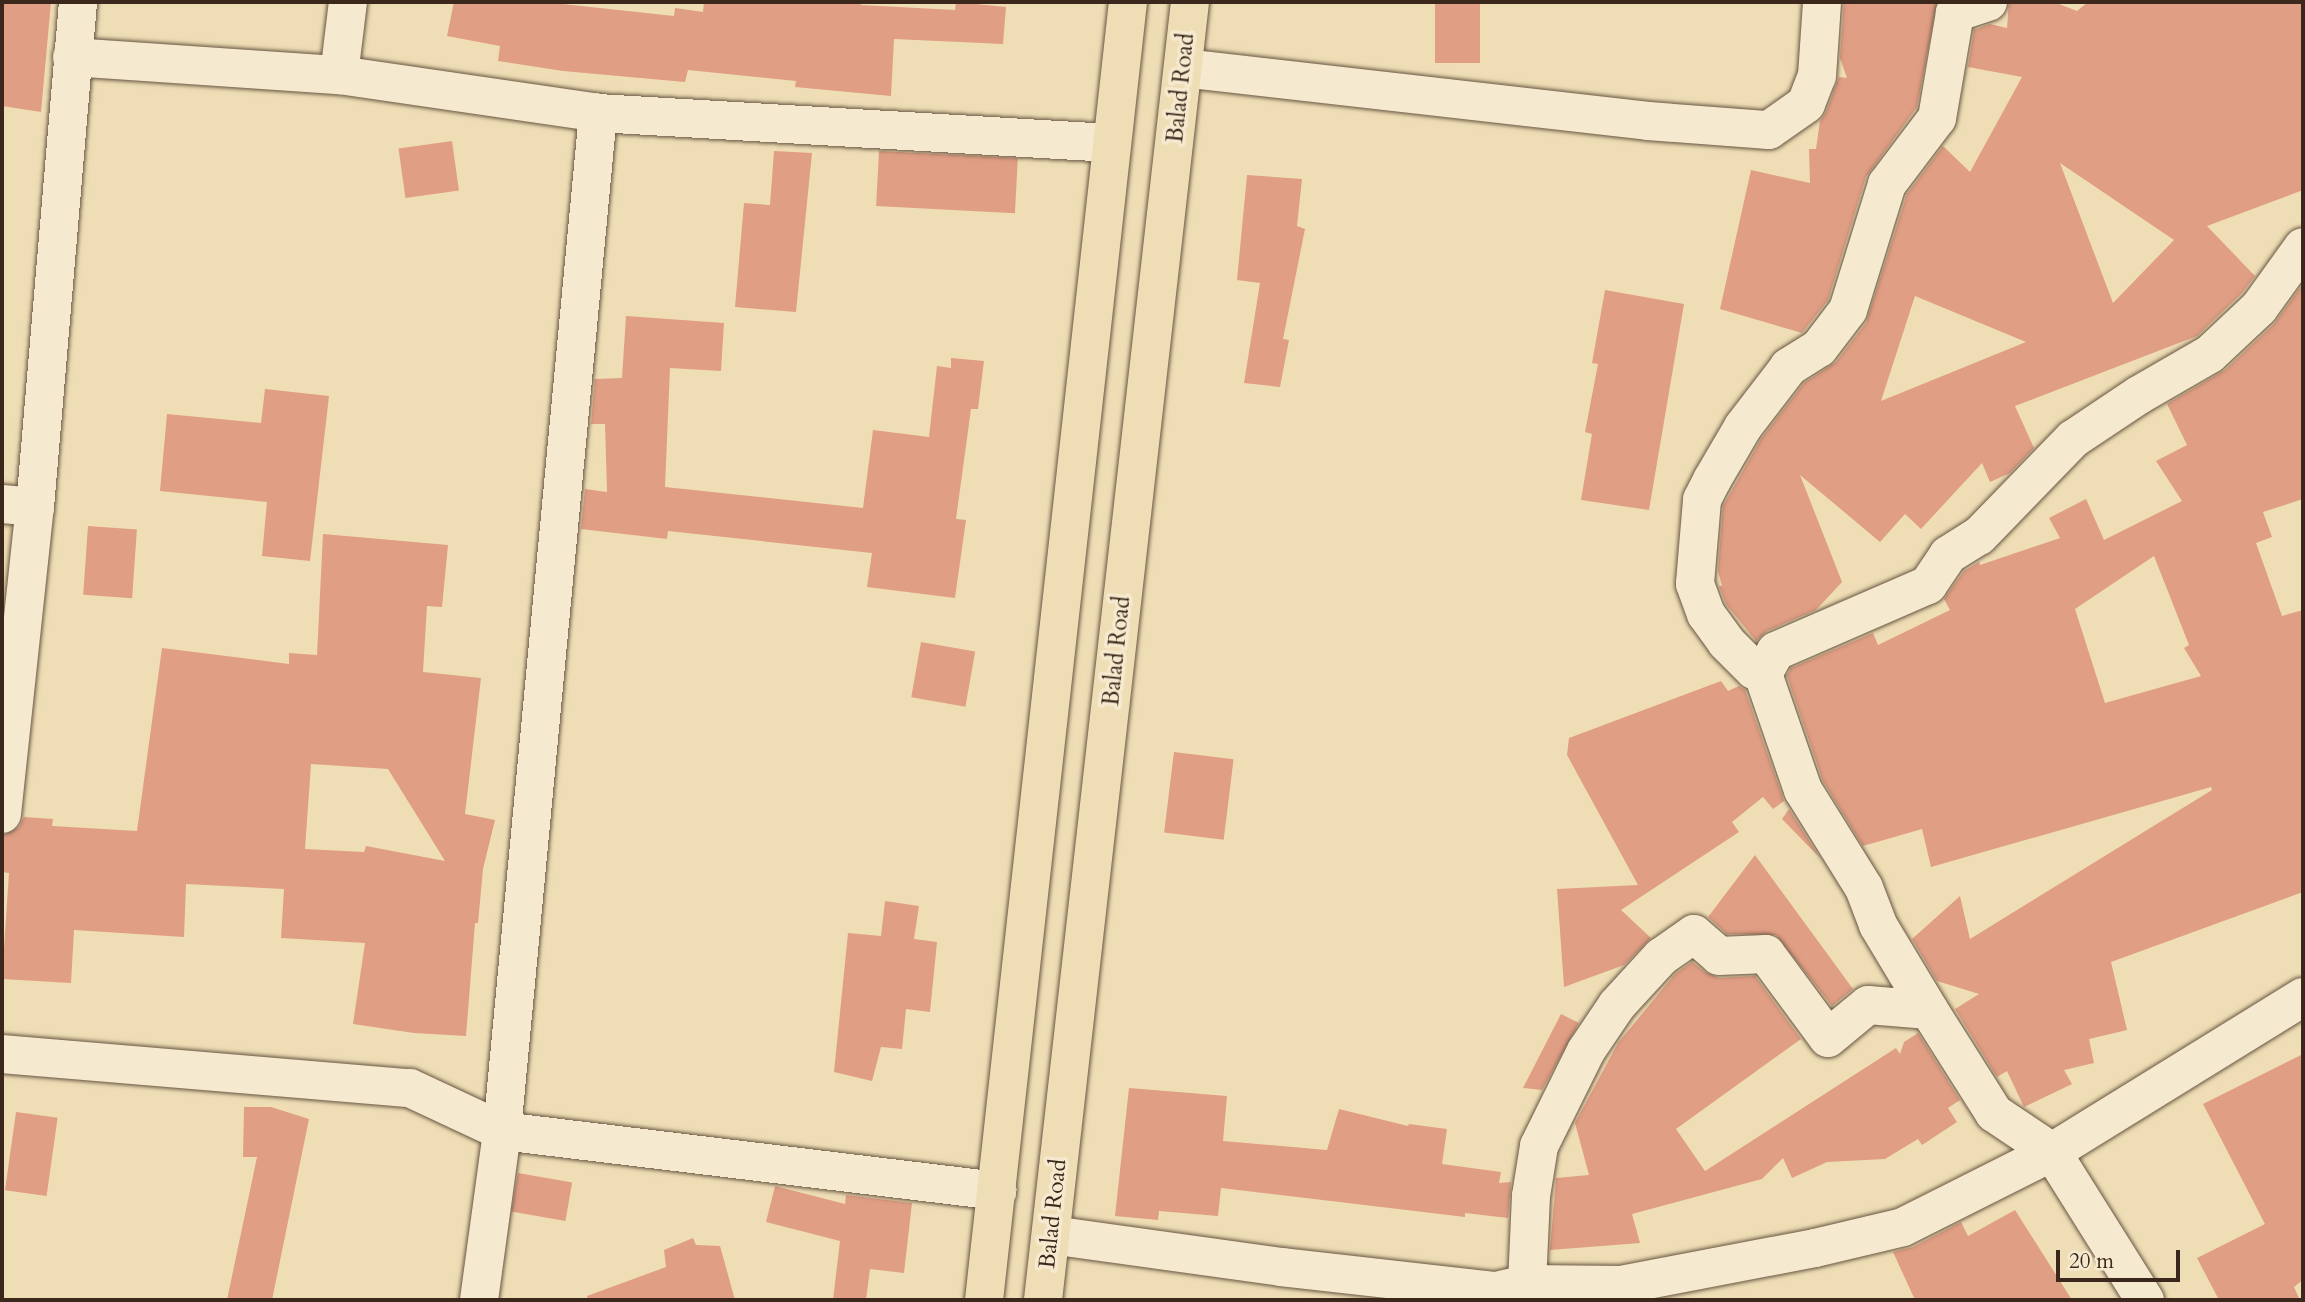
<!DOCTYPE html>
<style>
body{margin:0}
#map{position:relative;width:2305px;height:1302px;overflow:hidden;background:#efdeb5;font-family:Cardo,serif}
div>[style]{position:absolute}
[style*='--x']{left:calc(var(--x)*1px);top:calc(var(--y)*1px);width:calc(var(--w)*1px);rotate:calc(var(--a)*1deg)}
.building>*{inset:0;background:#e09e84;transform-origin:0 0}
.roads{filter:drop-shadow(0 0 2px #685542) drop-shadow(0 0 2px #685542)}
.minor>*{height:38px;margin:-19px;padding:0 19px;transform-origin:19px;border-radius:19px;background:#f5eacf}
.trunk>*{height:38px;margin:-19px;padding:0 19px;transform-origin:19px;border-radius:19px;background:#efdeb5}
span{translate:-50% -50%;white-space:nowrap;text-align:center;line-height:1.15;-webkit-text-stroke:7px #f5eacf;paint-order:stroke}
.street-label{font-size:23px;color:#3b271b}
.frame{position:absolute;inset:0;border:4px solid #3b271b;pointer-events:none}
.scale{position:absolute;left:2056px;top:1250px;width:124px;height:32px;box-sizing:border-box;border:4px solid #3b271b;border-top:0;padding-left:9px;font-size:21px;line-height:24px;white-space:nowrap;color:#3b271b;-webkit-text-stroke:5px #f5eacf;paint-order:stroke}
</style>
<div id="map">
<div class="building">
<i style="clip-path:polygon(2px 2px,51px 2px,41px 112px,2px 106px)"></i>
<i style="clip-path:polygon(454px 2px,563px 2px,563px 4px,674px 16px,675px 8px,703px 12px,704px 2px,861px 2px,861px 5px,955px 10px,956px 2px,1006px 7px,1003px 44px,894px 39px,891px 96px,795px 87px,796px 81px,688px 70px,685px 82px,563px 71px,498px 61px,500px 46px,447px 36px)"></i>
<i style="left:1435px;top:2px;width:45px;height:61px"></i>
<i style="clip-path:polygon(1844px 2px,1937px 2px,1917px 107px,1866px 177px,1828px 300px,1802px 333px,1720px 309px,1751px 170px,1810px 183px,1809px 149px,1816px 149px,1820px 121px,1826px 112px,1839px 77px,1847px 78px,1840px 58px)"></i>
<i style="clip-path:polygon(evenodd,2009px 2px,2054px 2px,2077px 11px,2088px 2px,2303px 2px,2303px 190px,2207px 226px,2255px 276px,2242px 293px,2197px 336px,2015px 406px,2034px 448px,2010px 473px,1990px 482px,1982px 463px,1921px 529px,1905px 514px,1880px 542px,1800px 475px,1842px 582px,1816px 610px,1767px 631px,1756px 641px,1726px 604px,1719px 586px,1722px 586px,1718px 571px,1723px 506px,1761px 439px,1804px 383px,1836px 362px,1866px 323px,1907px 194px,1943px 146px,1970px 172px,2022px 77px,1968px 67px,1974px 30px,1990px 24px,2007px 28px,2009px 2px,2060px 163px,2174px 240px,2113px 303px,2060px 163px,2009px 2px,1915px 296px,2026px 342px,1881px 401px,1915px 296px)"></i>
<i style="left:452px;top:141px;width:50px;height:54px;rotate:82deg"></i>
<i style="clip-path:polygon(774px 151px,812px 153px,796px 312px,735px 307px,744px 203px,770px 205px)"></i>
<i style="left:879px;top:151px;width:139px;height:55px;rotate:3deg"></i>
<i style="clip-path:polygon(1247px 175px,1302px 179px,1297px 226px,1305px 229px,1283px 339px,1289px 340px,1280px 387px,1244px 383px,1260px 283px,1237px 280px)"></i>
<i style="clip-path:polygon(evenodd,2303px 284px,2303px 499px,2263px 512px,2272px 537px,2256px 543px,2282px 616px,2303px 610px,2303px 892px,2111px 962px,2127px 1030px,2089px 1039px,2094px 1063px,2064px 1070px,2072px 1084px,2024px 1107px,2007px 1071px,1997px 1077px,1955px 1009px,1979px 994px,1937px 981px,1912px 939px,1960px 896px,1970px 939px,2212px 790px,2211px 787px,1931px 867px,1922px 829px,1863px 846px,1823px 781px,1787px 676px,1791px 668px,1873px 633px,1878px 645px,1950px 610px,1944px 599px,1964px 571px,1979px 562px,1980px 565px,2060px 538px,2049px 518px,2086px 499px,2104px 540px,2182px 501px,2156px 461px,2187px 445px,2167px 404px,2225px 370px,2274px 324px,2303px 284px,2154px 556px,2189px 645px,2184px 648px,2201px 676px,2105px 703px,2075px 609px,2154px 556px)"></i>
<i style="clip-path:polygon(1605px 290px,1684px 304px,1649px 510px,1581px 500px,1592px 434px,1585px 432px,1598px 364px,1592px 363px)"></i>
<i style="clip-path:polygon(626px 316px,724px 323px,721px 371px,670px 368px,665px 487px,863px 508px,873px 430px,929px 437px,937px 366px,951px 368px,951px 358px,984px 361px,978px 409px,971px 409px,956px 519px,966px 520px,955px 598px,867px 587px,872px 553px,668px 531px,667px 539px,581px 529px,585px 489px,607px 492px,605px 424px,591px 424px,595px 379px,622px 378px)"></i>
<i style="clip-path:polygon(265px 389px,329px 396px,310px 561px,262px 556px,267px 502px,160px 491px,167px 414px,261px 423px)"></i>
<i style="left:88px;top:526px;width:49px;height:69px;rotate:4deg"></i>
<i style="clip-path:polygon(evenodd,323px 534px,448px 545px,442px 607px,427px 606px,423px 672px,481px 678px,465px 814px,495px 820px,483px 869px,478px 923px,475px 923px,466px 1036px,414px 1033px,353px 1024px,365px 943px,281px 938px,284px 889px,186px 884px,184px 937px,74px 930px,71px 983px,2px 979px,9px 873px,2px 872px,4px 835px,19px 827px,24px 817px,53px 819px,52px 826px,137px 831px,162px 648px,289px 664px,289px 653px,317px 655px,323px 534px,311px 764px,388px 769px,445px 861px,366px 846px,364px 852px,305px 849px,311px 764px)"></i>
<i style="left:921px;top:642px;width:55px;height:56px;rotate:10deg"></i>
<i style="clip-path:polygon(1721px 681px,1728px 691px,1739px 686px,1745px 690px,1784px 801px,1773px 809px,1763px 797px,1732px 822px,1739px 832px,1621px 910px,1651px 938px,1624px 965px,1564px 987px,1557px 889px,1638px 885px,1567px 755px,1569px 738px)"></i>
<i style="left:1174px;top:752px;width:60px;height:81px;rotate:7deg"></i>
<i style="clip-path:polygon(1789px 809px,1820px 858px,1782px 819px)"></i>
<i style="clip-path:polygon(1755px 855px,1853px 989px,1832px 1006px,1776px 935px,1727px 934px,1708px 917px)"></i>
<i style="clip-path:polygon(885px 901px,919px 906px,914px 939px,937px 942px,930px 1012px,906px 1009px,902px 1049px,881px 1047px,872px 1081px,834px 1072px,848px 933px,881px 936px)"></i>
<i style="clip-path:polygon(1692px 962px,1705px 972px,1719px 978px,1755px 976px,1801px 1039px,1676px 1129px,1705px 1171px,1896px 1048px,1900px 1054px,1904px 1042px,1918px 1033px,1960px 1100px,1948px 1108px,1957px 1122px,1922px 1145px,1918px 1139px,1885px 1159px,1827px 1162px,1792px 1178px,1783px 1158px,1762px 1179px,1632px 1214px,1640px 1243px,1550px 1250px,1556px 1178px,1589px 1175px,1575px 1123px,1618px 1043px,1675px 974px)"></i>
<i style="clip-path:polygon(1561px 1014px,1579px 1023px,1542px 1090px,1523px 1088px)"></i>
<i style="clip-path:polygon(2303px 1054px,2303px 1280px,2294px 1287px,2300px 1300px,2219px 1300px,2197px 1258px,2265px 1224px,2203px 1104px)"></i>
<i style="clip-path:polygon(1129px 1088px,1227px 1096px,1223px 1141px,1327px 1150px,1339px 1109px,1408px 1126px,1409px 1124px,1447px 1129px,1442px 1164px,1501px 1172px,1499px 1183px,1511px 1182px,1508px 1218px,1465px 1213px,1465px 1217px,1221px 1188px,1218px 1216px,1159px 1211px,1158px 1220px,1115px 1216px)"></i>
<i style="clip-path:polygon(244px 1107px,271px 1107px,309px 1119px,272px 1300px,227px 1300px,257px 1157px,243px 1157px)"></i>
<i style="left:16px;top:1112px;width:42px;height:79px;rotate:8deg"></i>
<i style="left:518px;top:1173px;width:55px;height:39px;rotate:10deg"></i>
<i style="clip-path:polygon(775px 1186px,845px 1204px,846px 1195px,912px 1203px,904px 1273px,870px 1269px,866px 1300px,833px 1300px,840px 1241px,766px 1222px)"></i>
<i style="clip-path:polygon(2015px 1210px,2072px 1300px,1915px 1300px,1893px 1252px,1913px 1247px,1961px 1222px,1968px 1236px)"></i>
<i style="clip-path:polygon(693px 1238px,696px 1245px,720px 1246px,735px 1300px,588px 1300px,587px 1296px,666px 1267px,664px 1250px)"></i>
</div>
<div class="roads">
<div class="minor">
<i style="--x:1988;--y:2;--w:35;--a:162"></i>
<i style="--x:1955;--y:13;--w:107;--a:99.7"></i>
<i style="--x:1937;--y:118;--w:83;--a:127.1"></i>
<i style="--x:1887;--y:184;--w:132;--a:107.2"></i>
<i style="--x:1848;--y:310;--w:48;--a:127.3"></i>
<i style="--x:1819;--y:348;--w:36;--a:148"></i>
<i style="--x:1789;--y:367;--w:76;--a:127.5"></i>
<i style="--x:1743;--y:427;--w:61;--a:120.3"></i>
<i style="--x:1712;--y:480;--w:22;--a:117"></i>
<i style="--x:1702;--y:500;--w:84;--a:94.8"></i>
<i style="--x:1695;--y:584;--w:32;--a:70"></i>
<i style="--x:1706;--y:614;--w:34;--a:54"></i>
<i style="--x:1726;--y:642;--w:40;--a:45"></i>
<i style="--x:1754;--y:670;--w:10;--a:24"></i>
<i style="--x:1763;--y:674;--w:123;--a:71"></i>
<i style="--x:1803;--y:790;--w:115;--a:58.1"></i>
<i style="--x:1864;--y:888;--w:40;--a:69"></i>
<i style="--x:1878;--y:925;--w:99;--a:59"></i>
<i style="--x:1929;--y:1010;--w:122;--a:57.7"></i>
<i style="--x:1994;--y:1113;--w:70;--a:33.9"></i>
<i style="--x:2052;--y:1152;--w:175;--a:57.9"></i>
<i style="--x:72;--y:57;--w:268;--a:3.9"></i>
<i style="--x:339;--y:75;--w:262;--a:8.3"></i>
<i style="--x:598;--y:113;--w:514;--a:3.35"></i>
<i style="--x:1183;--y:68;--w:468;--a:6.5"></i>
<i style="--x:1648;--y:121;--w:121;--a:4.3"></i>
<i style="--x:1769;--y:130;--w:45;--a:-35.1"></i>
<i style="--x:1806;--y:104;--w:30;--a:-69"></i>
<i style="--x:1817;--y:76;--w:74;--a:-86.1"></i>
<i style="--x:339;--y:75;--w:74;--a:-83"></i>
<i style="--x:2;--y:504;--w:33;--a:5"></i>
<i style="--x:1763;--y:674;--w:26;--a:-61"></i>
<i style="--x:1776;--y:651;--w:166;--a:-23.5"></i>
<i style="--x:1928;--y:585;--w:36;--a:-56"></i>
<i style="--x:1948;--y:555;--w:36;--a:-32"></i>
<i style="--x:1979;--y:536;--w:135;--a:-45.9"></i>
<i style="--x:2073;--y:439;--w:79;--a:-33.7"></i>
<i style="--x:2139;--y:395;--w:82;--a:-30"></i>
<i style="--x:2210;--y:354;--w:67;--a:-43.2"></i>
<i style="--x:2259;--y:308;--w:75;--a:-54.2"></i>
<i style="--x:2;--y:814;--w:309;--a:-83.9"></i>
<i style="--x:35;--y:507;--w:507;--a:-85.13"></i>
<i style="--x:2;--y:1054;--w:409;--a:4.8"></i>
<i style="--x:410;--y:1088;--w:102;--a:25.1"></i>
<i style="--x:502;--y:1131;--w:499;--a:6.9"></i>
<i style="--x:1051;--y:1235;--w:232;--a:7.9"></i>
<i style="--x:1281;--y:1267;--w:216;--a:6.4"></i>
<i style="--x:1496;--y:1291;--w:32;--a:-13"></i>
<i style="--x:1527;--y:1284;--w:94;--a:0.6"></i>
<i style="--x:1621;--y:1285;--w:197;--a:-10.8"></i>
<i style="--x:1815;--y:1248;--w:90;--a:-13.4"></i>
<i style="--x:1903;--y:1227;--w:167;--a:-26.7"></i>
<i style="--x:2052;--y:1152;--w:295;--a:-31.7"></i>
<i style="--x:1527;--y:1284;--w:88;--a:-87.4"></i>
<i style="--x:1531;--y:1196;--w:51;--a:-80.9"></i>
<i style="--x:1539;--y:1146;--w:106;--a:-63.7"></i>
<i style="--x:1586;--y:1051;--w:55;--a:-56"></i>
<i style="--x:1617;--y:1005;--w:65;--a:-47.5"></i>
<i style="--x:1661;--y:957;--w:40;--a:-34.9"></i>
<i style="--x:1694;--y:934;--w:33;--a:41"></i>
<i style="--x:1719;--y:956;--w:47;--a:-2.4"></i>
<i style="--x:1766;--y:954;--w:104;--a:53.6"></i>
<i style="--x:1828;--y:1038;--w:52;--a:-39.5"></i>
<i style="--x:1868;--y:1005;--w:61;--a:4.7"></i>
<i style="--x:479;--y:1300;--w:171;--a:-82.2"></i>
<i style="--x:502;--y:1131;--w:1023;--a:-84.61"></i>
</div>
<div class="trunk">
<i style="--x:984;--y:1300;--w:1306;--a:-83.67"></i>
<i style="--x:1043;--y:1300;--w:1306;--a:-83.54"></i>
</div>
</div>
<div class="street-label">
<span style="left:1181px;top:88px;rotate:-84deg">Balad Road</span>
<span style="left:1117px;top:651px;rotate:-84deg">Balad Road</span>
<span style="left:1053px;top:1214px;rotate:-84deg">Balad Road</span>
</div>
<div class="frame"></div>
<div class="scale">20 m</div>
</div>
